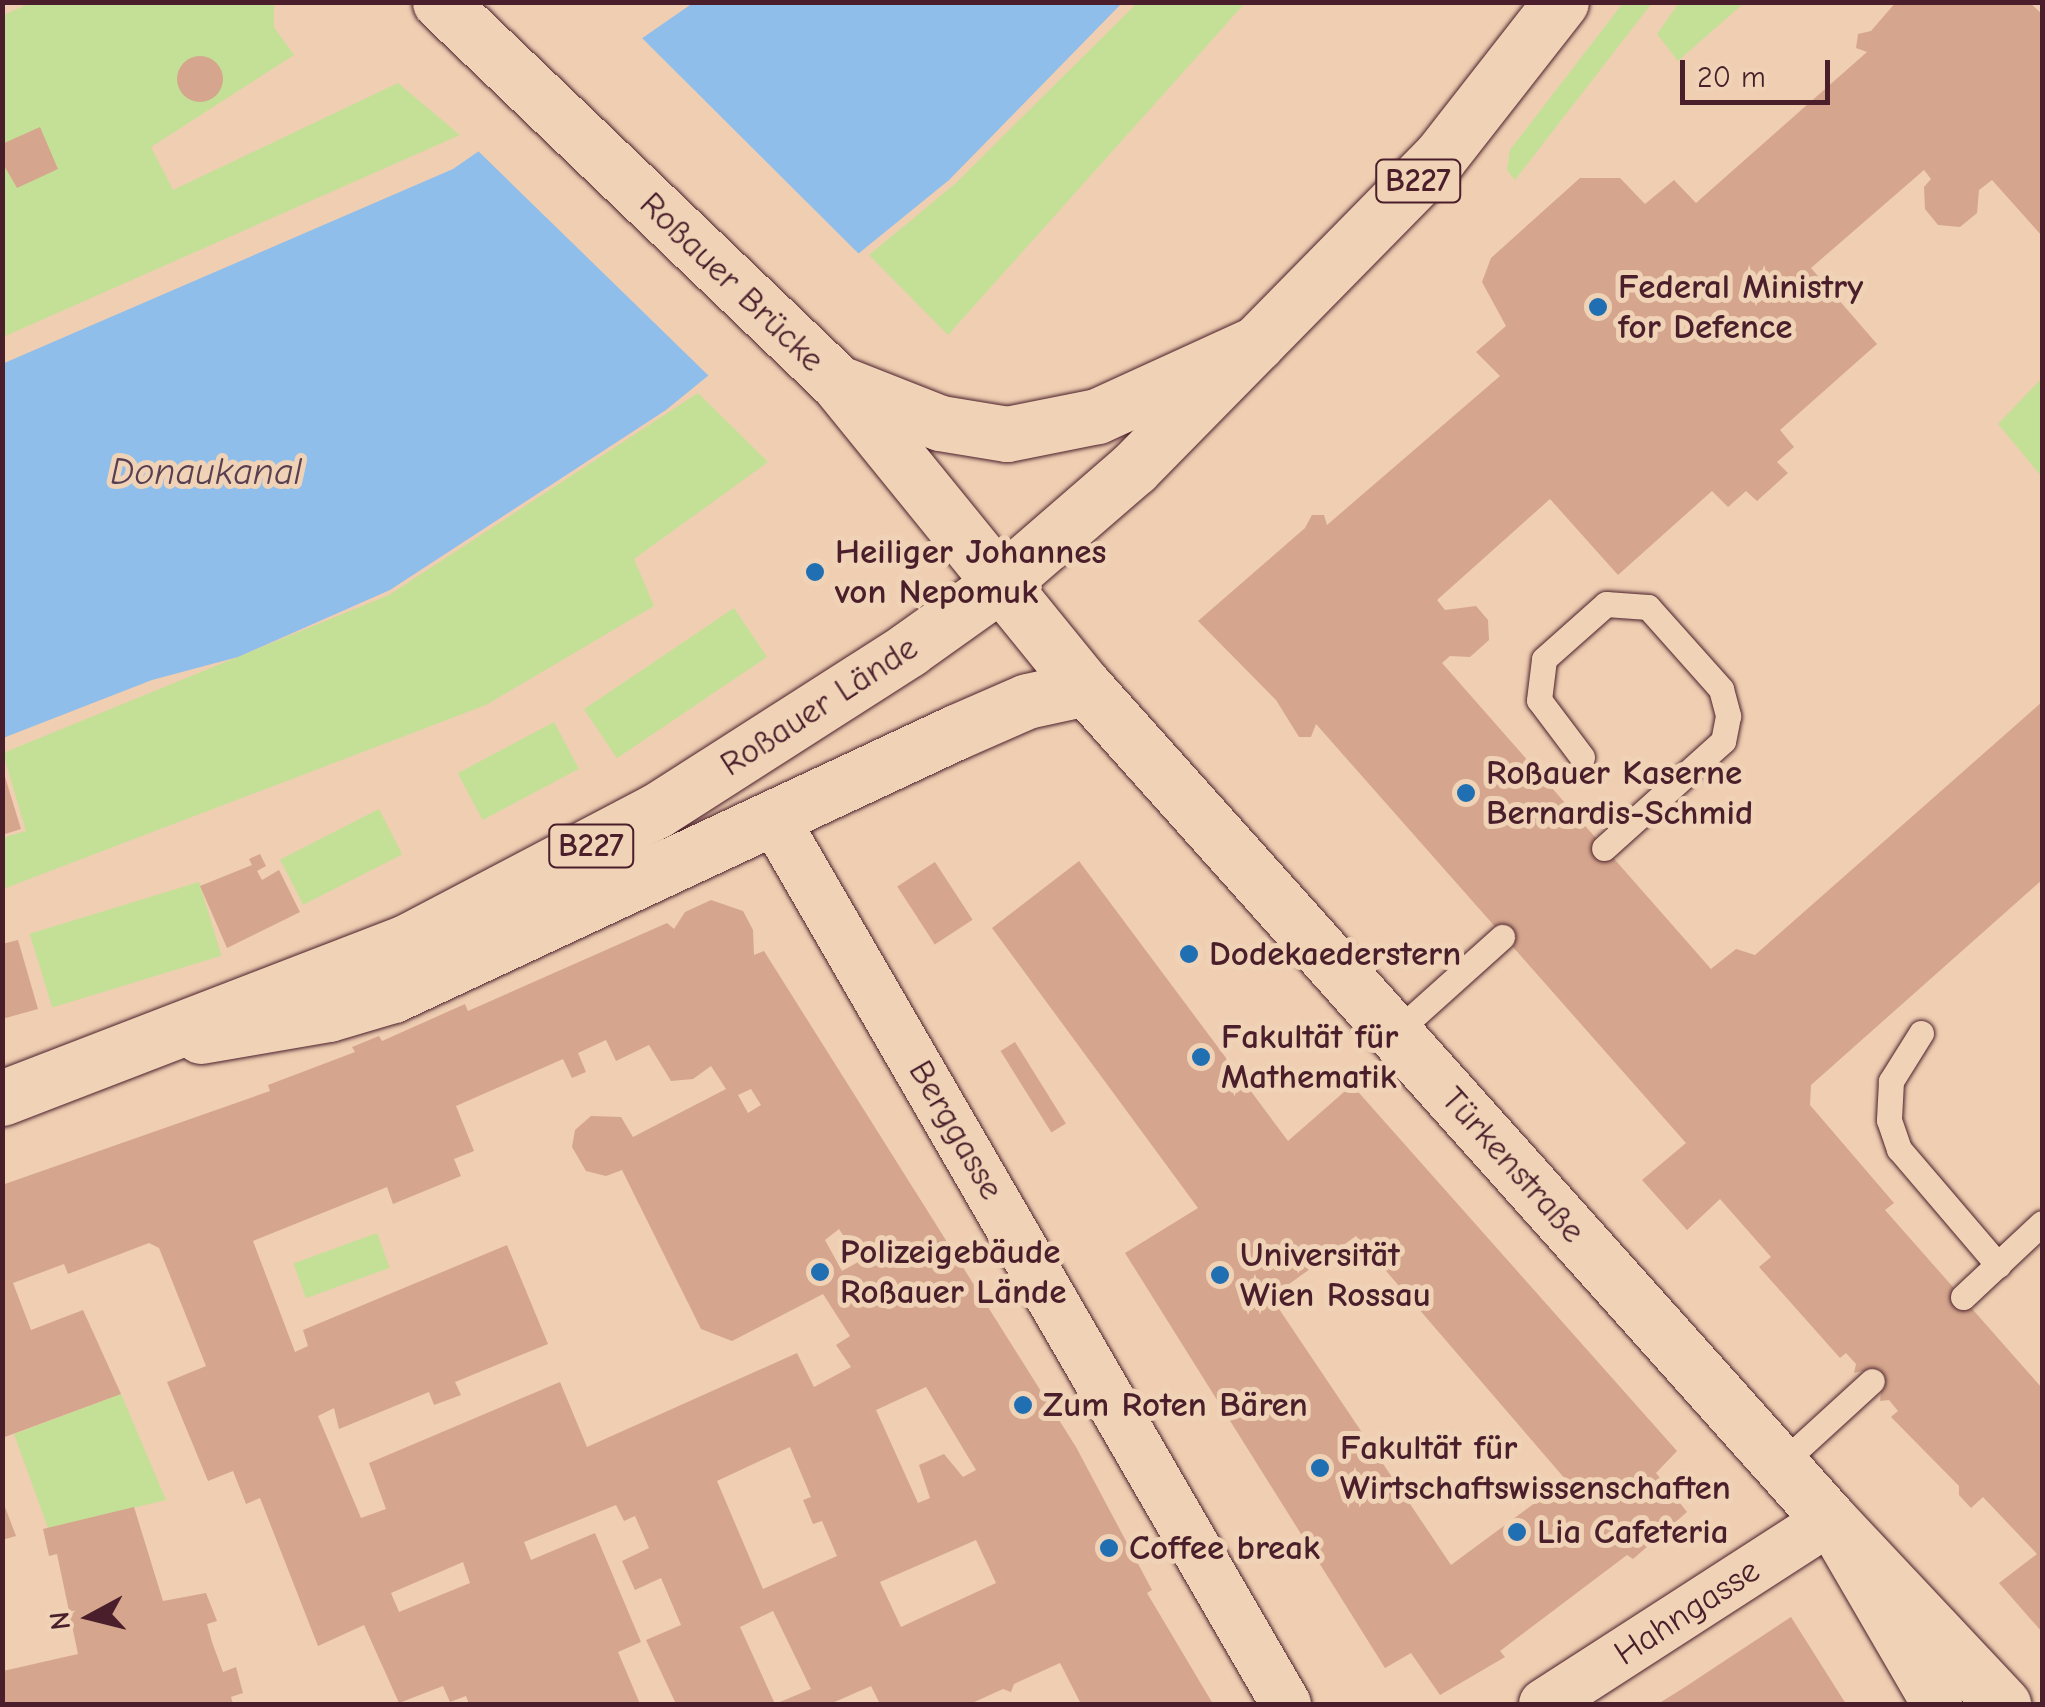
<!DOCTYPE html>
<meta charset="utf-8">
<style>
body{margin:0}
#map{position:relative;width:2045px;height:1707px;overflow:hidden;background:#efceb2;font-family:"Comic Neue",sans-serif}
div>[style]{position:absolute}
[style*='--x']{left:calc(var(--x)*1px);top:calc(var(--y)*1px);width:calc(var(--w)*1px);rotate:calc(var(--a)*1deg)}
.green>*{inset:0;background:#c4e097;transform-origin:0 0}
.water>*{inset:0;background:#90beea}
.pier>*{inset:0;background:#efceb2}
.building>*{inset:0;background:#d5a68d;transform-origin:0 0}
.round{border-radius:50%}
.roads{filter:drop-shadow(0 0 2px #4a1f2b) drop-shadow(0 0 2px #4a1f2b)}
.lane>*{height:25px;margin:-12.5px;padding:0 12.5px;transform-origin:12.5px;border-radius:12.5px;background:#f0d3b7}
.street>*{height:50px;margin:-25px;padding:0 25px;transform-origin:25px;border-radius:25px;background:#f0d3b7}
.secondary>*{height:55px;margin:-27.5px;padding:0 27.5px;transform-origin:27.5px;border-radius:27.5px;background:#f0d3b7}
.primary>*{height:55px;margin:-27.5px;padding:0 27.5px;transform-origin:27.5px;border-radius:27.5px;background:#f0d3b7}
.dots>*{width:28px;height:28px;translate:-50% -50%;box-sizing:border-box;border:5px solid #f0d3b7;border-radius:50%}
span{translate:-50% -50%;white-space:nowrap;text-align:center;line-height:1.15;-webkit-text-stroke:10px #f0d3b7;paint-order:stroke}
.shield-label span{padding:2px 8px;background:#f0d3b7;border:2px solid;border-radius:8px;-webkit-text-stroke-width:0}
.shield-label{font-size:32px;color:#4a1f2b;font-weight:700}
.street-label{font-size:35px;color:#4a1f2b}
.poi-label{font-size:35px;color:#4a1f2b;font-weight:700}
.left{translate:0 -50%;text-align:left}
.water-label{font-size:38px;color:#583f51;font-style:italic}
.frame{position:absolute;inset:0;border:5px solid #4a1f2b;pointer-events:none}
.north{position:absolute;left:40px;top:1567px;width:100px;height:100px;-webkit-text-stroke:8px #f0d3b7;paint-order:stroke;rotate:263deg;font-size:28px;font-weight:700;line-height:40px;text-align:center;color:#4a1f2b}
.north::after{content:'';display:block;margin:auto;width:35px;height:45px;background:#4a1f2b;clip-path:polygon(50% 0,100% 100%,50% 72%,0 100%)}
.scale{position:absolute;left:1680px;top:60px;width:150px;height:45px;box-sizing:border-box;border:5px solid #4a1f2b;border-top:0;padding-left:12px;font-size:30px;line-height:35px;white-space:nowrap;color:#4a1f2b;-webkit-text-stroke:8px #f0d3b7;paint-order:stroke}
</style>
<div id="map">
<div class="green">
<i style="clip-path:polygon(30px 3px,274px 3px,274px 27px,294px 55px,151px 147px,173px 190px,398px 83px,460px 135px,3px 337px,2px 16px)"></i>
<i style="clip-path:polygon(1137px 3px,1245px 3px,948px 335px,869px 255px,956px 183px)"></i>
<i style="clip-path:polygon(1623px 3px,1652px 3px,1515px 180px,1507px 170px,1510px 150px)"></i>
<i style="clip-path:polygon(1679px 3px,1679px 2px,1744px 3px,1678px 61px,1657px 34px)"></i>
<i style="clip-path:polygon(2042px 378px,2042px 477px,1998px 424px)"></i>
<i style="clip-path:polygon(698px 393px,768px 462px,634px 559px,654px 606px,486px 705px,3px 889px,2px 838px,26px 831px,3px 753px,389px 595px)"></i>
<i style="left:734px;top:608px;width:59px;height:181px;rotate:56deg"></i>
<i style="left:554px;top:722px;width:53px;height:109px;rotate:62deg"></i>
<i style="left:379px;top:809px;width:51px;height:111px;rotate:63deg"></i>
<i style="left:199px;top:882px;width:77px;height:177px;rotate:73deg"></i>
<i style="left:377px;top:1233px;width:37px;height:89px;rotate:70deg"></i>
<i style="clip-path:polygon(121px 1394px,166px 1500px,48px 1528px,14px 1434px)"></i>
</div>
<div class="water">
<i style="clip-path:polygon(693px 3px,1122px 3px,949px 180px,666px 410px,390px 590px,238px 657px,152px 680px,3px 738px,2px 364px,453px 169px)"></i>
</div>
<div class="pier">
<i style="clip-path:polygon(639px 35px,861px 256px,713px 380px,475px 148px)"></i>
</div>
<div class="building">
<i style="clip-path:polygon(1896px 2px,2029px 2px,2042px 14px,2042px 236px,1992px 180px,1979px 190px,1977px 213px,1960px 227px,1938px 225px,1925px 209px,1924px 187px,1931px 179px,1924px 170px,1811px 268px,1877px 344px,1780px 430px,1794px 447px,1777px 462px,1788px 473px,1757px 501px,1746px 491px,1728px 507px,1712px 491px,1618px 575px,1550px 499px,1437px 600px,1445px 610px,1476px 606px,1488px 620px,1489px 640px,1470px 657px,1450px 656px,1442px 663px,1711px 969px,1736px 949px,1755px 955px,2042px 702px,2042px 880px,1811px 1085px,1810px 1105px,1894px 1203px,1885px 1210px,2042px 1388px,2042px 1632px,1999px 1583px,2037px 1554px,1983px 1497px,1971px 1508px,1959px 1495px,1959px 1486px,1891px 1417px,1898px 1411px,1889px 1400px,1880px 1401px,1881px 1392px,1863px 1371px,1854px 1373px,1856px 1364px,1846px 1353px,1840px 1358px,1759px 1267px,1771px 1257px,1720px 1199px,1687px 1230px,1642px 1180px,1686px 1143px,1316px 724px,1311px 737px,1299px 737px,1276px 700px,1198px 621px,1305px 528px,1312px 515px,1324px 515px,1327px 525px,1500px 376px,1476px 352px,1506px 326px,1482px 282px,1491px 258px,1580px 178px,1620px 178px,1645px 204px,1674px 180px,1696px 203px,1867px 52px,1856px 48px,1858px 34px,1871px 31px)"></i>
<i class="round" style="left:177px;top:56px;width:46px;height:46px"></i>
<i style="clip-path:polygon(40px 127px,58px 169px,17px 188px,2px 162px,2px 144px)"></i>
<i style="clip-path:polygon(2px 767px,21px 829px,2px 835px)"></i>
<i style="clip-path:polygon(260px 854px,266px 866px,257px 871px,262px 880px,279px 870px,300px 912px,227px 948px,200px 886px,252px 865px,249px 859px)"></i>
<i style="clip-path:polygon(evenodd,1079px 861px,1288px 1141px,1352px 1085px,1677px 1451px,1656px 1473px,1687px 1512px,1633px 1559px,1627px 1555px,1500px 1651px,1505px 1657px,1440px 1695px,1411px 1653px,1385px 1668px,1125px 1253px,1198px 1208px,992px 928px,1079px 861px,1356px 1236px,1566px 1480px,1451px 1565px,1271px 1297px,1356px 1236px)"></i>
<i style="left:935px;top:862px;width:69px;height:45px;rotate:57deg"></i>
<i style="clip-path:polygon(evenodd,711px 900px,743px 911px,753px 930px,754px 955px,764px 951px,1076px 1447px,1152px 1590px,1147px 1593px,1213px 1704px,1081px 1704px,1060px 1663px,1014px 1684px,1011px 1692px,1003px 1689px,970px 1704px,880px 1704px,871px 1686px,830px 1704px,676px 1704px,646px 1640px,681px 1625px,661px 1578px,635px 1590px,622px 1561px,649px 1548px,635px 1516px,624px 1521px,616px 1505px,524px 1542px,531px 1560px,595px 1533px,641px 1642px,618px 1652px,640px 1704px,469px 1704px,466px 1696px,450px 1702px,443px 1686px,399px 1703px,364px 1625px,318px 1646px,260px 1498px,246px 1504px,233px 1471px,208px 1481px,167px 1382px,206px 1366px,159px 1248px,149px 1243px,68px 1274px,64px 1264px,13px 1283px,31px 1330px,83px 1310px,121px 1394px,2px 1438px,2px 1185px,270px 1091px,268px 1085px,355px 1052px,352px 1047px,379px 1036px,382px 1041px,465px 1004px,468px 1011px,667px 923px,674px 929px,685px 912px,711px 900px,606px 1040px,616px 1061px,649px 1045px,671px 1081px,693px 1079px,711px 1066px,726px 1089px,633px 1137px,621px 1117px,591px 1116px,575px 1130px,572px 1147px,586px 1171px,606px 1176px,622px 1170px,701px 1329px,732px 1341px,823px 1294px,850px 1336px,836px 1345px,851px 1367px,814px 1387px,797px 1353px,587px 1447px,560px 1382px,369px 1463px,386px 1509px,361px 1518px,318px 1416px,334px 1408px,339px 1429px,429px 1392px,434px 1405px,461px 1395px,455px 1382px,548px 1344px,507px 1245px,303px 1330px,308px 1346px,295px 1352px,253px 1241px,387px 1187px,393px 1204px,461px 1176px,454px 1159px,474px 1151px,456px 1106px,563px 1059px,572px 1078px,586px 1072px,578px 1053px,606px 1040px,711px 900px,751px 1089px,761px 1105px,748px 1113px,738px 1095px,751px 1089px,711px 900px,839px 1229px,860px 1261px,842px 1271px,825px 1240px,839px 1229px,711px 900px,926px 1387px,976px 1470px,963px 1477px,944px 1454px,919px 1465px,930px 1498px,918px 1503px,876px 1410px,926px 1387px,711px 900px,790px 1447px,811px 1497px,803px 1500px,813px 1524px,822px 1521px,837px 1556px,763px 1589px,717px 1481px,790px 1447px,711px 900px,976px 1540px,996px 1583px,901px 1627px,880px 1582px,976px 1540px,711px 900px,463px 1562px,470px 1583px,399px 1612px,391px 1593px,463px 1562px,711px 900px,773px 1611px,811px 1689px,775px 1704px,740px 1627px,773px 1611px)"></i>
<i style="clip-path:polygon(18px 940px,38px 1009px,2px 1019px,2px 944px)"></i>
<i style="left:1015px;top:1042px;width:96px;height:17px;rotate:58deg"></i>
<i style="clip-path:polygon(2px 1499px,16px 1536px,2px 1540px)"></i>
<i style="clip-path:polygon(134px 1507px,163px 1601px,206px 1593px,217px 1621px,207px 1624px,212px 1642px,223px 1672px,236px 1667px,243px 1693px,231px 1697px,233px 1704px,3px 1704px,3px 1671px,78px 1654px,57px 1554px,49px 1556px,43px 1529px)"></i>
<i style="clip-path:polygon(1791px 1617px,1846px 1704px,1658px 1704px,1685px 1687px)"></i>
</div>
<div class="roads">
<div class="lane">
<i style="--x:1582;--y:757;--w:71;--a:-127"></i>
<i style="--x:1539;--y:700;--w:41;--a:-83"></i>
<i style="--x:1544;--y:659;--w:83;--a:-41.6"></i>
<i style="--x:1606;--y:604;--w:42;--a:4.1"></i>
<i style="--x:1648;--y:607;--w:110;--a:48.3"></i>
<i style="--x:1721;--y:689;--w:28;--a:75"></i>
<i style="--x:1728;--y:716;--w:25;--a:101"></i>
<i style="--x:1723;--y:741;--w:160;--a:138"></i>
<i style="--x:1395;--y:1033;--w:144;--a:-41.9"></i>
<i style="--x:1921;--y:1033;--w:57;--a:122"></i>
<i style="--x:1891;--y:1081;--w:39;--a:93"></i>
<i style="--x:1889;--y:1120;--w:31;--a:71"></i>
<i style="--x:1899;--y:1149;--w:153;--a:49.5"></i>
<i style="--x:1963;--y:1297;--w:108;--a:-43.1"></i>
<i style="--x:1781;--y:1464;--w:123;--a:-42.4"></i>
</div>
<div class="street">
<i style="--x:773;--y:817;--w:1025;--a:59.96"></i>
<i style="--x:1544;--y:1704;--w:340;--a:-32.8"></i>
<i style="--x:1830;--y:1520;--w:213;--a:59.8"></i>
</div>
<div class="secondary">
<i style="--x:440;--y:2;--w:550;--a:43.75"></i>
<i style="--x:837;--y:382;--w:395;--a:50.9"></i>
<i style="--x:1086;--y:688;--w:1116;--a:48.2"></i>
<i style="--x:1830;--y:1520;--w:253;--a:46.8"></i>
<i style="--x:844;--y:385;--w:103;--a:21.6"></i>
<i style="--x:940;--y:423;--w:68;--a:9.3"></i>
<i style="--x:1007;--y:434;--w:92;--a:-11.3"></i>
<i style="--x:1097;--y:416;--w:176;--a:-24.5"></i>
<i style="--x:201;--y:1036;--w:130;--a:-9.8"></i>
<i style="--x:329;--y:1014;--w:67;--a:-16.5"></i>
<i style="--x:393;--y:995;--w:621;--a:-25.04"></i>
<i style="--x:956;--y:732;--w:77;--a:-23.6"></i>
<i style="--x:1027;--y:701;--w:60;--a:-12.4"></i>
</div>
<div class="primary">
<i style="--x:2;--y:1098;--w:435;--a:-21.1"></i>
<i style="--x:408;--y:941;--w:280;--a:-27.7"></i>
<i style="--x:656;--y:811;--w:300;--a:-32.6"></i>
<i style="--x:909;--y:649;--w:112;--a:-35.5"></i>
<i style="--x:1000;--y:584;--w:177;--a:-40.9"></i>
<i style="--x:1134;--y:468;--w:435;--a:-45.5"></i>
<i style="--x:1439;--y:158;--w:198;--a:-52"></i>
</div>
</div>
<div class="dots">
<i style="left:1598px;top:307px;background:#1f6fb2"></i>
<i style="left:815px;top:572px;background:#1f6fb2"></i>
<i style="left:1466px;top:793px;background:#1f6fb2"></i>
<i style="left:1189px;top:954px;background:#1f6fb2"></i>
<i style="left:1201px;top:1057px;background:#1f6fb2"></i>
<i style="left:820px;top:1272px;background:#1f6fb2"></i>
<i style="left:1220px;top:1275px;background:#1f6fb2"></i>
<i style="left:1023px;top:1405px;background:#1f6fb2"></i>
<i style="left:1320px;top:1468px;background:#1f6fb2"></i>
<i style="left:1517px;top:1532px;background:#1f6fb2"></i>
<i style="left:1109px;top:1548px;background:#1f6fb2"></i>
</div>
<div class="shield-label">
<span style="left:1418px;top:181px">B227</span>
<span style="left:591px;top:846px">B227</span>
</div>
<div class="street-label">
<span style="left:732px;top:282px;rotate:44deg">Roßauer Brücke</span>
<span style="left:819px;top:706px;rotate:-33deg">Roßauer Lände</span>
<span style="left:956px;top:1130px;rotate:60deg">Berggasse</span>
<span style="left:1513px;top:1165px;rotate:48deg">Türkenstraße</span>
<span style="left:1687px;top:1612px;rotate:-33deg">Hahngasse</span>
</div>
<div class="poi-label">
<span class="left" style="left:1618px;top:307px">Federal Ministry<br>for Defence</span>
<span class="left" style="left:835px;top:572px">Heiliger Johannes<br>von Nepomuk</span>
<span class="left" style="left:1486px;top:793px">Roßauer Kaserne<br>Bernardis-Schmid</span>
<span class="left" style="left:1209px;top:954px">Dodekaederstern</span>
<span class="left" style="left:1221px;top:1057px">Fakultät für<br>Mathematik</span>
<span class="left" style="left:840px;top:1272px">Polizeigebäude<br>Roßauer Lände</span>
<span class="left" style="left:1240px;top:1275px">Universität<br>Wien Rossau</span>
<span class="left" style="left:1043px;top:1405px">Zum Roten Bären</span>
<span class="left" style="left:1340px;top:1468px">Fakultät für<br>Wirtschaftswissenschaften</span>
<span class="left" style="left:1537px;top:1532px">Lia Cafeteria</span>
<span class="left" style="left:1129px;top:1548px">Coffee break</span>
</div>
<div class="water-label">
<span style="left:206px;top:473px">Donaukanal</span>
</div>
<div class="frame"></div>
<div class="north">N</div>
<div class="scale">20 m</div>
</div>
